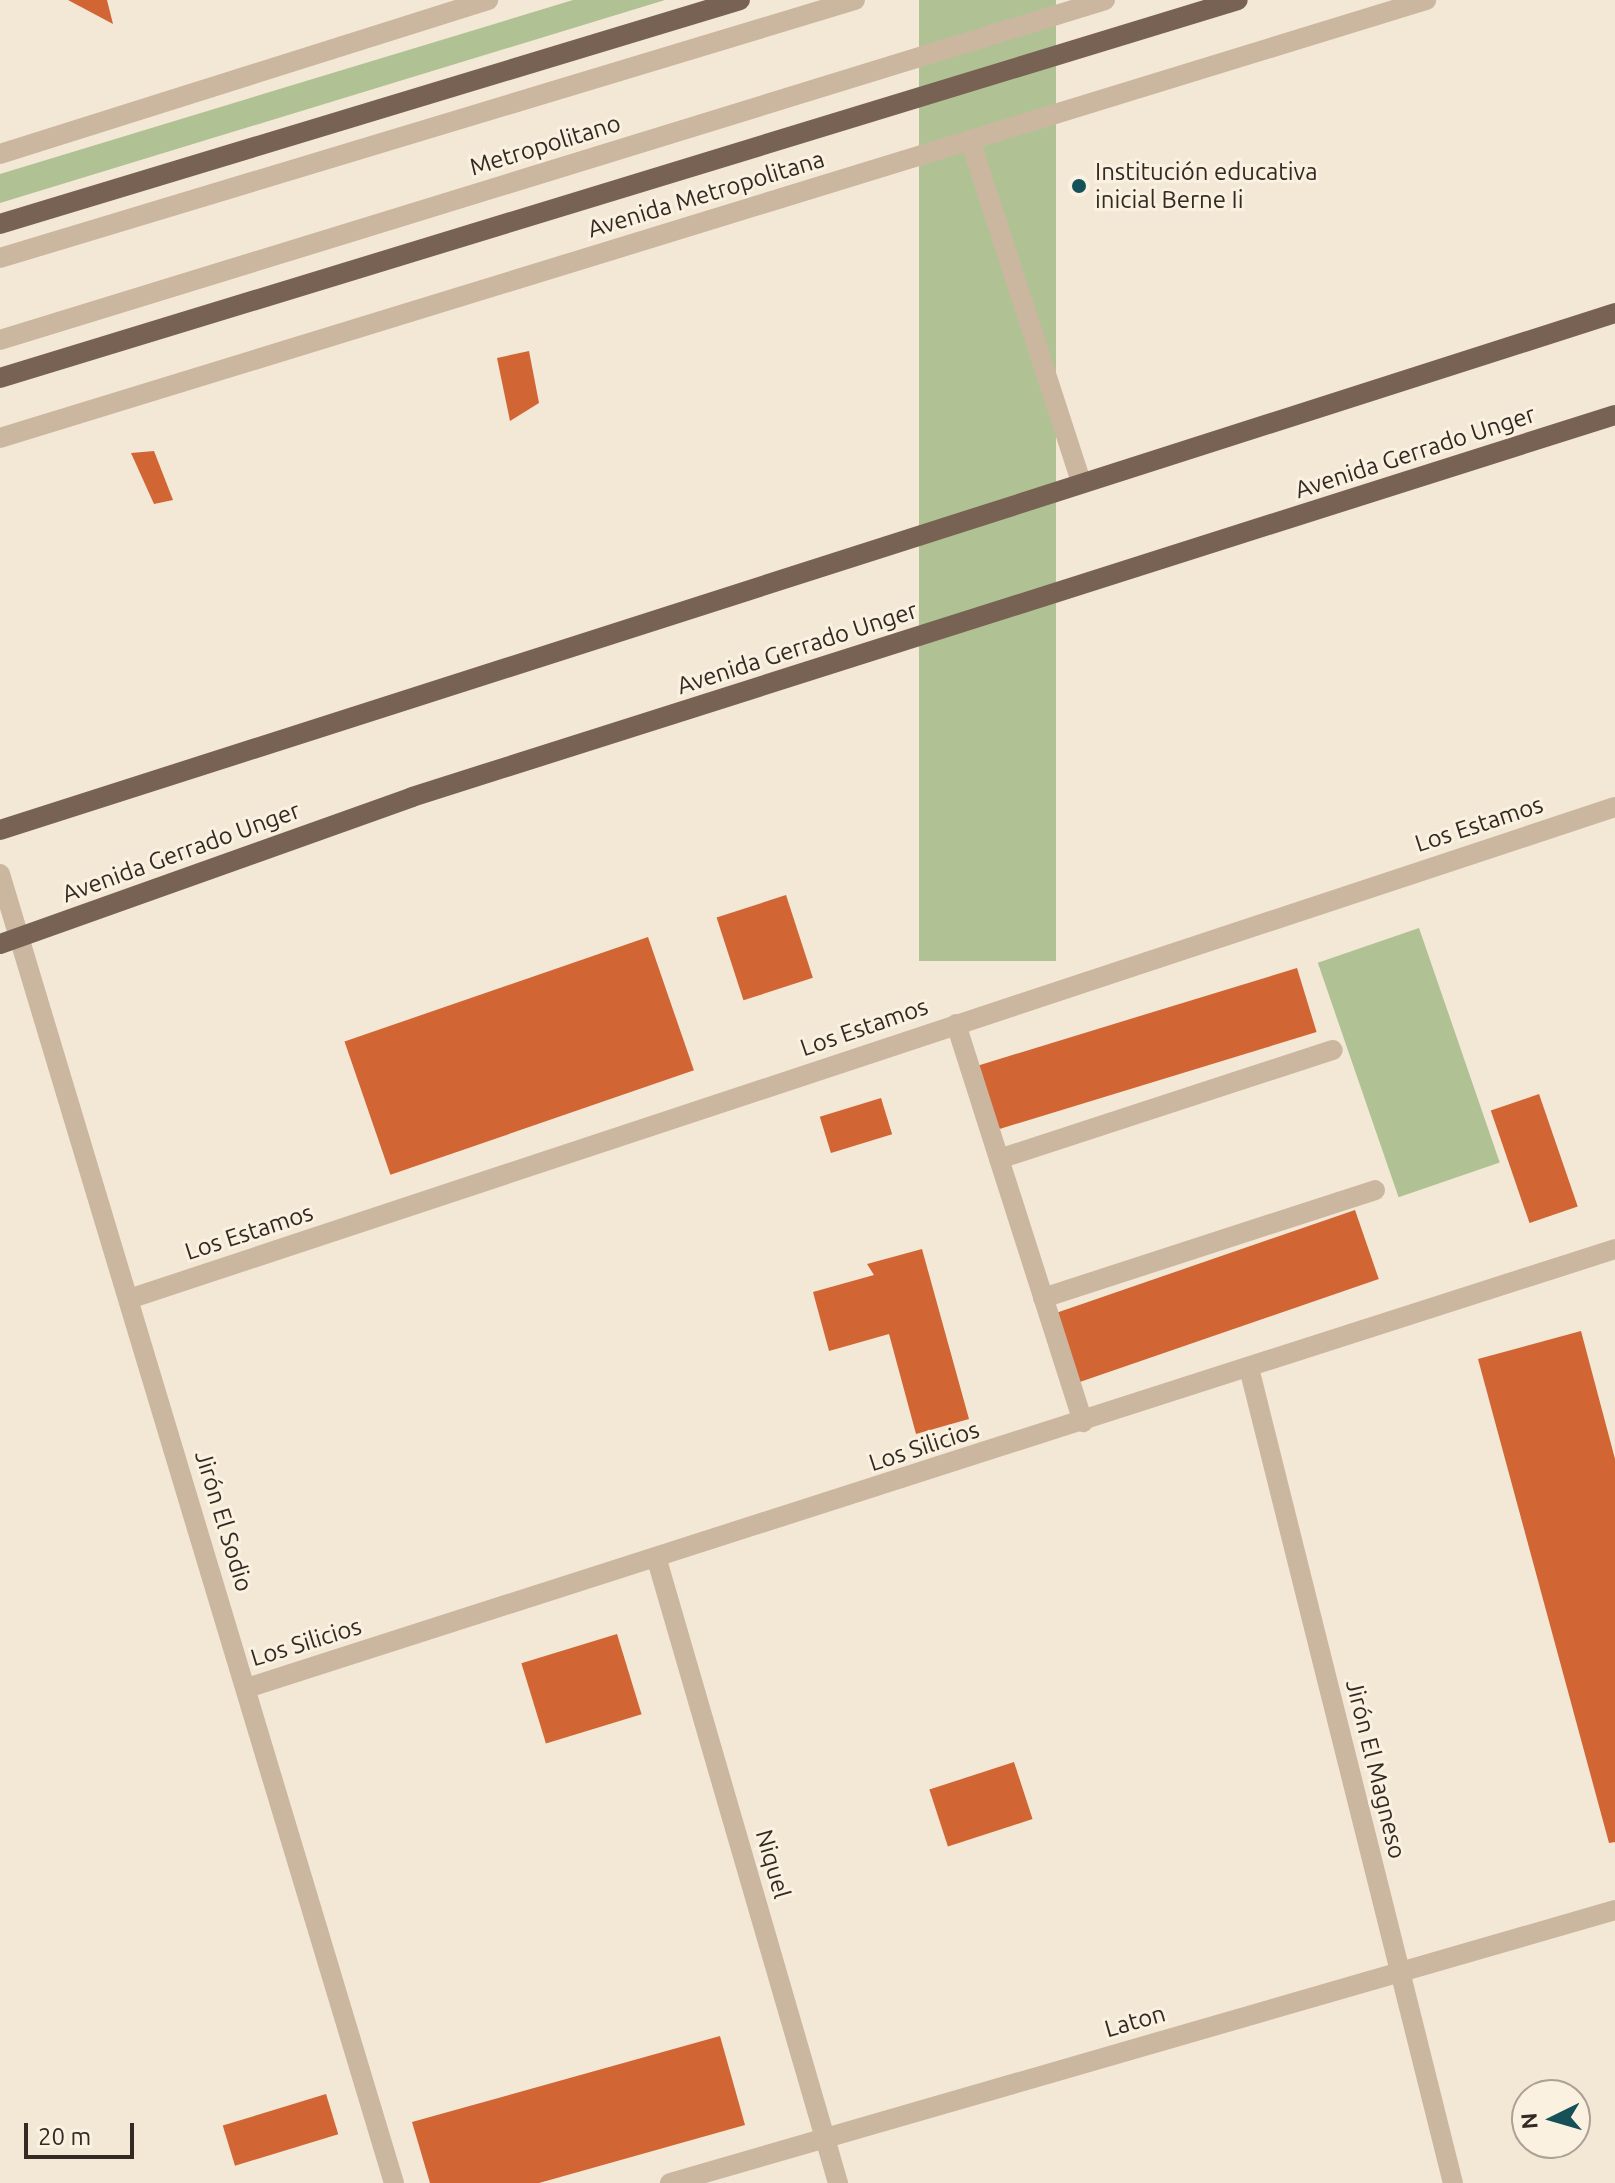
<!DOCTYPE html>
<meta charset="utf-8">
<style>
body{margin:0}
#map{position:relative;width:1615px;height:2183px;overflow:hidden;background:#f3e7d5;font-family:Ubuntu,sans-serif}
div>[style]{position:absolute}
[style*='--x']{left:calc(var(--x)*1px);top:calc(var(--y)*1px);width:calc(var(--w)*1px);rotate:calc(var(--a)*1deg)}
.green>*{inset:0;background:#b0c294;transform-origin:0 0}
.building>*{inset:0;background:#d16534;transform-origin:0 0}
.minor>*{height:20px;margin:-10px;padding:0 10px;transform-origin:10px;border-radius:10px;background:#cbb7a0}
.major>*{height:20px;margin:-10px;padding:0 10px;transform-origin:10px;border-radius:10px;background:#786253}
.dots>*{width:22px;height:22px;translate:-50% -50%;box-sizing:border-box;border:4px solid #faf1e1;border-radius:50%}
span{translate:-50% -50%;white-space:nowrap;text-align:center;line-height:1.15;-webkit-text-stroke:6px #faf1e1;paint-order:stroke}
.street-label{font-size:24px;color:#342a24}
.poi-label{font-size:24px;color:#342a24}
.left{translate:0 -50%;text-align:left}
.north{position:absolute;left:1511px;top:2079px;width:80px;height:80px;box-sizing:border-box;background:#faf1e1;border:2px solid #aba195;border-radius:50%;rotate:265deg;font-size:22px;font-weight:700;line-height:32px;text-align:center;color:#342a24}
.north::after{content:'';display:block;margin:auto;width:28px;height:36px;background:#165059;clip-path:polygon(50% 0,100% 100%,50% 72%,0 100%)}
.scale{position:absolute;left:24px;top:2123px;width:110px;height:36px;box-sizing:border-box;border:4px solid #342a24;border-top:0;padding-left:10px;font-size:24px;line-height:28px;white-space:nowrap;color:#342a24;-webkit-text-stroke:6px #faf1e1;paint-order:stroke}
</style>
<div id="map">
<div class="green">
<i style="clip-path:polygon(573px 0,665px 0,0 203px,0 174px)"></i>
<i style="left:919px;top:0;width:137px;height:961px"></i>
<i style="left:1419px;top:928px;width:248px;height:107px;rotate:71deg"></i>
</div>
<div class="building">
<i style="clip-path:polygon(68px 0,107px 0,113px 24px)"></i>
<i style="clip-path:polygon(529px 351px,539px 403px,510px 421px,497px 358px)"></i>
<i style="clip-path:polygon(154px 451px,173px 500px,154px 504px,131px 453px)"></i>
<i style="left:786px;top:895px;width:87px;height:73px;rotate:72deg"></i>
<i style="left:648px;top:937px;width:141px;height:321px;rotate:71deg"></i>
<i style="left:1297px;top:968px;width:67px;height:334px;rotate:73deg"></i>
<i style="left:1539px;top:1094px;width:119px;height:51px;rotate:71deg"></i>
<i style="left:881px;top:1098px;width:38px;height:64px;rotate:73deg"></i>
<i style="left:1355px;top:1210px;width:73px;height:317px;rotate:71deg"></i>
<i style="clip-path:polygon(922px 1249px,969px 1419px,916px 1434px,889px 1334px,829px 1351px,813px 1292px,874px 1275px,867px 1264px)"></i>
<i style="clip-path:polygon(1581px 1331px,1615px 1459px,1615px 1842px,1609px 1843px,1478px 1359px)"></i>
<i style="left:617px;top:1634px;width:84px;height:100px;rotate:73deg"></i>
<i style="left:1014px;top:1762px;width:60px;height:89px;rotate:72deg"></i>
<i style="clip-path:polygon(720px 2036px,745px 2125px,539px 2183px,430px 2183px,412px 2122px)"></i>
<i style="left:326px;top:2094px;width:42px;height:108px;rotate:73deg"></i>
</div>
<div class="minor">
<i style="--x:970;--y:140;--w:360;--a:72"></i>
<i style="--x:0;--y:154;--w:512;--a:-17.51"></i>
<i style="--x:0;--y:258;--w:893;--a:-16.79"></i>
<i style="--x:0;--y:340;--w:1156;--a:-17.1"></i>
<i style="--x:0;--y:438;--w:1492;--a:-17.07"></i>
<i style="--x:0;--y:874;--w:1367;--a:73.25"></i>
<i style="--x:956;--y:1024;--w:418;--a:72.3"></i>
<i style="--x:999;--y:1159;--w:351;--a:-18.1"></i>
<i style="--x:1043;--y:1298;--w:349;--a:-18"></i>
<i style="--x:129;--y:1299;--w:1565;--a:-18.32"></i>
<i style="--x:1249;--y:1368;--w:840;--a:75.95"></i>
<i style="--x:657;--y:1560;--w:649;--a:73.8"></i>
<i style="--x:247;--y:1688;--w:1437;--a:-17.79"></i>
<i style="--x:670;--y:2183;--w:984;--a:-16.11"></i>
</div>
<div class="major">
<i style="--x:0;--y:224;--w:773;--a:-16.84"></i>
<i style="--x:0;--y:378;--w:1294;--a:-16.98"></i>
<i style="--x:0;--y:830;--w:1696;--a:-17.75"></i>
<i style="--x:0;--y:944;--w:437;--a:-19.6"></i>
<i style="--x:412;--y:797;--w:1262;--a:-17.62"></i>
</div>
<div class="dots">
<i style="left:1079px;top:186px;background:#165059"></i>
</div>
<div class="street-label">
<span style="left:545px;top:145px;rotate:-17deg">Metropolitano</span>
<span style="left:706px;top:194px;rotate:-17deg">Avenida Metropolitana</span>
<span style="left:1415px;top:452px;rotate:-18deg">Avenida Gerrado Unger</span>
<span style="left:797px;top:648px;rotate:-18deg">Avenida Gerrado Unger</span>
<span style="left:1479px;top:824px;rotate:-18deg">Los Estamos</span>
<span style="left:181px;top:852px;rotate:-20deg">Avenida Gerrado Unger</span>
<span style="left:864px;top:1027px;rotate:-19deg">Los Estamos</span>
<span style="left:249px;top:1232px;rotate:-18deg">Los Estamos</span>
<span style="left:924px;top:1446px;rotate:-18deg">Los Silicios</span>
<span style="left:224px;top:1521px;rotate:73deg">Jirón El Sodio</span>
<span style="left:306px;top:1642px;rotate:-17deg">Los Silicios</span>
<span style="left:1376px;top:1769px;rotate:76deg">Jirón El Magneso</span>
<span style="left:773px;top:1864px;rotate:74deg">Niquel</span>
<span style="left:1135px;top:2021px;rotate:-16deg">Laton</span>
</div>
<div class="poi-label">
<span class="left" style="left:1095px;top:186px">Institución educativa<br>inicial Berne Ii</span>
</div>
<div class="north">N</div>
<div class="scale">20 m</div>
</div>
